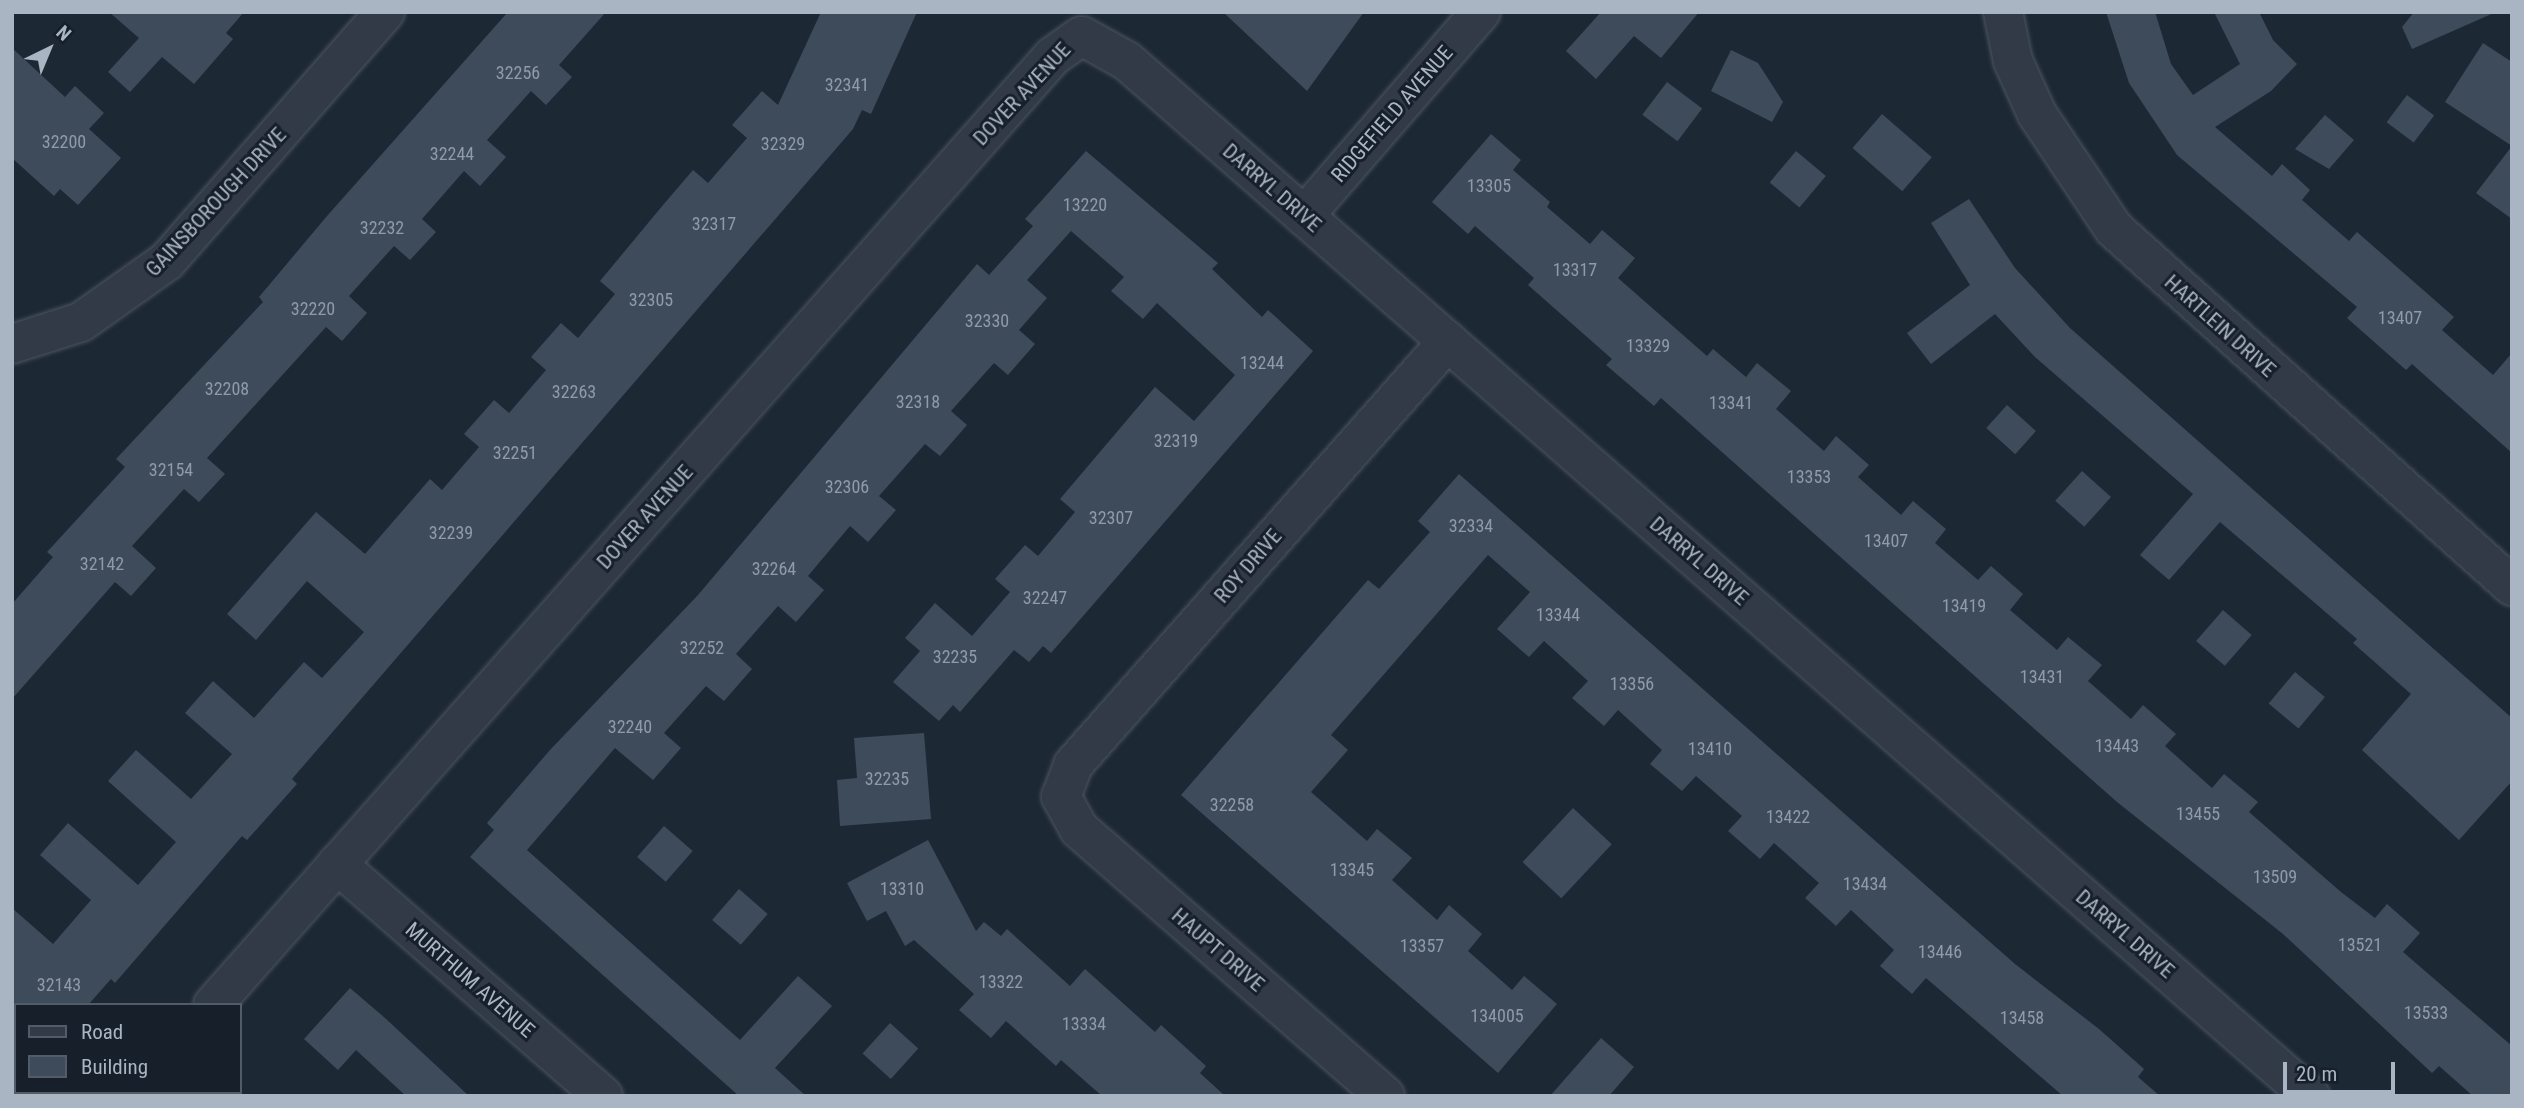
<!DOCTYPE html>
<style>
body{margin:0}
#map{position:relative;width:2524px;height:1108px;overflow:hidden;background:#1d2835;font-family:"Roboto Condensed",sans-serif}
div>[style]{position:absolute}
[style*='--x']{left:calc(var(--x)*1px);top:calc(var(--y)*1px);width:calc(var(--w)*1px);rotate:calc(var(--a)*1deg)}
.building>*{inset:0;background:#3e4b5b;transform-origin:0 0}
.roads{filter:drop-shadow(0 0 2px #4c5561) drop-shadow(0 0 2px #4c5561)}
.street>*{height:38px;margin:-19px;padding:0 19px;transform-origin:19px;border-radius:19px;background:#313a46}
span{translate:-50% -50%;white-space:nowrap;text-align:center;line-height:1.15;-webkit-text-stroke:6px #171f2a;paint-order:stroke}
.number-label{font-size:18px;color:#8f9aaa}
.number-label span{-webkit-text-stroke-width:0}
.street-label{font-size:21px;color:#aab5c4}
.frame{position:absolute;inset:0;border:14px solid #aab5c4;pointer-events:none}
.legend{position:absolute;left:14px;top:1003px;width:228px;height:91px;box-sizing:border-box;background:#171f2a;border:2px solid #525b68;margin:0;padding:9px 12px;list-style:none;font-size:21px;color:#aab5c4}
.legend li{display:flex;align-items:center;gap:14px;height:35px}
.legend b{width:35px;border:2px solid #525b68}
.north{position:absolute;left:14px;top:14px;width:70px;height:70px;-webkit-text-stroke:5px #171f2a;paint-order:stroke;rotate:43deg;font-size:19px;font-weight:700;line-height:28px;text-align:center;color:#aab5c4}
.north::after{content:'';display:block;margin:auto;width:24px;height:32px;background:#aab5c4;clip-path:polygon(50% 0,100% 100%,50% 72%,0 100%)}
.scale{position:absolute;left:2283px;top:1062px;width:112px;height:32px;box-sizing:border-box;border:4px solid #aab5c4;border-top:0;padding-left:9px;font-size:21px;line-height:24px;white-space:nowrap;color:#aab5c4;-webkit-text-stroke:5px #171f2a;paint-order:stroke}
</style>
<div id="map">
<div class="building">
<i style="clip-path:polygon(109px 12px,244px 12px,226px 33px,233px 39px,194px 84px,162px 57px,130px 92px,108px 72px,139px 38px)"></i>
<i style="clip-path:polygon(606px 12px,559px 65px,572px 77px,546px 105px,531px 91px,487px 140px,506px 157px,480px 186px,464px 171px,422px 219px,436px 232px,410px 260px,394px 246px,349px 296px,367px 313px,342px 341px,326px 327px,207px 458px,225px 474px,199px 502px,184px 489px,132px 546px,156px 568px,131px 596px,115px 582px,12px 699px,12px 604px,53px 557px,47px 552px,125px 467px,116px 459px,263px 302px,259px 297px,327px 216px,507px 13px)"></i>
<i style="clip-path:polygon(821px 12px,917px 12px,871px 114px,862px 110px,853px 129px,292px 779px,297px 784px,247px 840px,242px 836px,115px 983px,111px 979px,88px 1005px,12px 1005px,12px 908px,53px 944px,91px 900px,40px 855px,68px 823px,138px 885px,176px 842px,108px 781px,136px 750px,191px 799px,232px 754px,185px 713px,213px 681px,254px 718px,304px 662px,322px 678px,364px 632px,307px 581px,256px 640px,227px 614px,316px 512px,365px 554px,430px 479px,442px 490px,479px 447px,464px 434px,494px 400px,509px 413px,546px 370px,531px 357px,561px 323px,578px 338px,615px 294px,600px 281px,663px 205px,693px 170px,708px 183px,747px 138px,732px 125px,762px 91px,778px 105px)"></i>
<i style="clip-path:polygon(1223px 12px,1364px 12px,1307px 91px)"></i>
<i style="clip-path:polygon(1601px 12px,1699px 12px,1661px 58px,1634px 36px,1596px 79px,1566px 51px)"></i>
<i style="clip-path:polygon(2106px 12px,2155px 12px,2171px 64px,2193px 95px,2240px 64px,2214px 12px,2259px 12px,2273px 40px,2297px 64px,2271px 91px,2215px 127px,2272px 176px,2282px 164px,2310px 190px,2302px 200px,2349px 241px,2357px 232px,2454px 317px,2442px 330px,2493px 375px,2512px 353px,2512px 453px,2412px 364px,2406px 370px,2347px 318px,2357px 307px,2177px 155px,2129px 83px)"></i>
<i style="clip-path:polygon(2414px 12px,2496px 12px,2412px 49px,2402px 27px)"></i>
<i style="clip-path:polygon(2483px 43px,2512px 62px,2512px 146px,2445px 102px)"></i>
<i style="clip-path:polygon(12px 48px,65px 97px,75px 86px,104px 113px,89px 129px,121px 158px,78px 205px,60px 189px,54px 196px,12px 158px)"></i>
<i style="clip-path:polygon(1731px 50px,1758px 63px,1783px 102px,1772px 122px,1711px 91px)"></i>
<i style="left:1667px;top:82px;width:44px;height:41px;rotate:37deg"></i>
<i style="left:2407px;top:95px;width:34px;height:34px;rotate:37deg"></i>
<i style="left:1882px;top:114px;width:66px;height:45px;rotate:41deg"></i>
<i style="clip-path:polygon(2325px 115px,2354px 140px,2329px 169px,2295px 149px)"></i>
<i style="clip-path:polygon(1491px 134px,1521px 160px,1513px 170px,1550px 202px,1547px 207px,1590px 244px,1602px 230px,1635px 258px,1618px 278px,1707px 356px,1713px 349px,1746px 377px,1757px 363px,1791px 391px,1776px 409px,1824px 451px,1836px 436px,1869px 465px,1858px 477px,1901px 515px,1913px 501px,1946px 529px,1935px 543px,1978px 580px,1991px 566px,2023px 594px,2010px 610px,2057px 650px,2068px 637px,2102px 665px,2088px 681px,2131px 719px,2143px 705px,2176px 734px,2165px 746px,2212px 788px,2224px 774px,2258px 802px,2249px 812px,2341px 892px,2375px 918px,2387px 904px,2420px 933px,2403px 952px,2512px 1046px,2512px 1096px,2473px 1096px,2439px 1066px,2432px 1073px,2283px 934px,2117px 802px,1661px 398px,1654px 406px,1606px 365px,1612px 359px,1528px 285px,1534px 278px,1475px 226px,1468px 234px,1432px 202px)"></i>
<i style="clip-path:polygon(2512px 146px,2512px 219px,2476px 193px)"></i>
<i style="clip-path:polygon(1086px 151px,1218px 263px,1212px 269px,1262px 317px,1268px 310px,1313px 351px,1051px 653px,1043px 646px,1029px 662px,1014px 650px,960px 712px,953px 705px,939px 721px,893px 682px,920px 651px,905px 638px,935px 603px,972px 636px,1010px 592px,995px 579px,1025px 545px,1038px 556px,1075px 512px,1060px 499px,1155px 387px,1194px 421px,1235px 375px,1157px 303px,1143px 319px,1111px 291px,1124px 277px,1071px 231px,1027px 280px,1047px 298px,1019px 330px,1035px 344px,1008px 375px,994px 363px,951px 411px,967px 425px,940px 456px,925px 444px,879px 496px,896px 510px,868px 542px,850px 526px,808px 576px,824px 590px,796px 622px,778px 606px,736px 654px,752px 669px,724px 701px,706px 686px,664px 733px,681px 748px,653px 780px,615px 748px,527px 850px,740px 1040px,798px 976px,832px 1006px,775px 1068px,806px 1096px,739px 1096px,470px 857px,494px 830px,487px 823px,550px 750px,698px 595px,977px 264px,989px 275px,1033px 226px,1025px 219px)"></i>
<i style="left:1796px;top:151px;width:39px;height:41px;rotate:40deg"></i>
<i style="clip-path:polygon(1969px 199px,2015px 268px,2070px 328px,2512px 718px,2512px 781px,2459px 840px,2362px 750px,2411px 694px,2353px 643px,2357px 639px,2220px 522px,2169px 580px,2140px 555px,2193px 494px,2035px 357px,1995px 314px,1931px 364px,1907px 333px,1970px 285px,1931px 223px)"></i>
<i style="left:2007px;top:405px;width:39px;height:31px;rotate:42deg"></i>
<i style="left:2082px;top:471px;width:39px;height:40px;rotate:42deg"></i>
<i style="clip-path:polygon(1459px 474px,2015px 964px,2099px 1029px,2144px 1069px,2138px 1077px,2160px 1096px,2063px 1096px,1926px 978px,1912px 994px,1880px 966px,1894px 950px,1851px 910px,1836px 926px,1805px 898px,1819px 883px,1774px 843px,1760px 859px,1728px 831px,1742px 816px,1696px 776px,1682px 791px,1650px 764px,1662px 750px,1618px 710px,1604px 726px,1572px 698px,1588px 681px,1544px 641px,1529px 657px,1497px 629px,1530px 592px,1488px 555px,1331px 735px,1348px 750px,1311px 792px,1367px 841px,1377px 829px,1412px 858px,1392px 880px,1437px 920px,1449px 905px,1482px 934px,1468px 951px,1512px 990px,1524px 976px,1557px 1004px,1498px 1073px,1181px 795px,1368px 580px,1379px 589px,1430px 532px,1418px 521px)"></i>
<i style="left:2223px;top:610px;width:38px;height:41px;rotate:41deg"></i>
<i style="left:2295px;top:672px;width:39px;height:41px;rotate:40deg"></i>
<i style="clip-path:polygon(924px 733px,931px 819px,840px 826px,837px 780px,857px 778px,854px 738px)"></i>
<i style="left:1573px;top:808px;width:53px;height:74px;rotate:43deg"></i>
<i style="left:664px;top:826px;width:38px;height:41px;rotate:41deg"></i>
<i style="clip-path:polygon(928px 840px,976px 931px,984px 922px,1001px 936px,1007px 929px,1070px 986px,1085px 969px,1155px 1032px,1161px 1025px,1206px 1066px,1200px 1073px,1225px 1096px,1102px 1096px,1061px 1060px,1056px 1066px,1006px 1021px,991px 1038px,959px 1010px,974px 994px,914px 940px,905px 946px,886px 911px,867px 921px,847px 883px)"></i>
<i style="left:739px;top:889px;width:38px;height:41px;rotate:41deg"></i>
<i style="clip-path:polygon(350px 988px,385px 1018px,469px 1096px,406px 1096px,356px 1050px,338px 1070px,304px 1039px)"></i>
<i style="left:890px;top:1023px;width:38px;height:41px;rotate:42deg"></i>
<i style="clip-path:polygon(1601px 1038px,1634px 1067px,1609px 1096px,1550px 1096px)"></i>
</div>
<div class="roads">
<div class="street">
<i style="--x:2003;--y:12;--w:50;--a:78.5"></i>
<i style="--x:2013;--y:61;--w:58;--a:65.6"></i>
<i style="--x:2037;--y:114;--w:138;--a:56.2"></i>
<i style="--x:2114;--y:229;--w:535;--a:41.89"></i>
<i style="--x:1304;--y:216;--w:270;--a:-49.1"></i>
<i style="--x:12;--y:344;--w:72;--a:-17.7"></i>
<i style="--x:81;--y:322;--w:105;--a:-35.3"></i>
<i style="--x:167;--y:261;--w:331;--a:-48.8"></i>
<i style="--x:337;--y:864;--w:353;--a:41.1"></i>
<i style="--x:213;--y:1005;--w:1267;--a:-48.49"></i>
<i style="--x:1053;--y:56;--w:35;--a:-35"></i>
<i style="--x:1082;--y:36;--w:51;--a:29.1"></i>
<i style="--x:1127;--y:61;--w:1572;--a:41.18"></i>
<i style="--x:134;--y:1096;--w:5;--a:-53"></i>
<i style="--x:1385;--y:1096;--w:406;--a:-138.9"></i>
<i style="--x:1079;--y:829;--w:37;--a:-119"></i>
<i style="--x:1061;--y:797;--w:34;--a:-69"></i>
<i style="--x:1073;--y:765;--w:566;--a:-48.51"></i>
</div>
</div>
<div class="number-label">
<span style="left:518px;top:73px">32256</span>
<span style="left:847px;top:85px">32341</span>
<span style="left:64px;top:142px">32200</span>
<span style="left:783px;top:144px">32329</span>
<span style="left:452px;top:154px">32244</span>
<span style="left:1489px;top:186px">13305</span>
<span style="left:1085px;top:205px">13220</span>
<span style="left:714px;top:224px">32317</span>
<span style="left:382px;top:228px">32232</span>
<span style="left:1575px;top:270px">13317</span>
<span style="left:651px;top:300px">32305</span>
<span style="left:313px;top:309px">32220</span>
<span style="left:2400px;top:318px">13407</span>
<span style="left:987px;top:321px">32330</span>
<span style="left:1648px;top:346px">13329</span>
<span style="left:1262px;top:363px">13244</span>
<span style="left:227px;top:389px">32208</span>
<span style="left:574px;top:392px">32263</span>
<span style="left:918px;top:402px">32318</span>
<span style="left:1731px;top:403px">13341</span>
<span style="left:1176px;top:441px">32319</span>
<span style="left:515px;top:453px">32251</span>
<span style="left:171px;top:470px">32154</span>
<span style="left:1809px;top:477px">13353</span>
<span style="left:847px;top:487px">32306</span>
<span style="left:1111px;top:518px">32307</span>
<span style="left:1471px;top:526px">32334</span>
<span style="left:451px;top:533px">32239</span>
<span style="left:1886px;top:541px">13407</span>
<span style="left:102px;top:564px">32142</span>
<span style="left:774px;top:569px">32264</span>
<span style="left:1045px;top:598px">32247</span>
<span style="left:1964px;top:606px">13419</span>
<span style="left:1558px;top:615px">13344</span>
<span style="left:702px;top:648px">32252</span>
<span style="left:955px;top:657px">32235</span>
<span style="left:2042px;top:677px">13431</span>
<span style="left:1632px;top:684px">13356</span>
<span style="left:630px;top:727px">32240</span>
<span style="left:2117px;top:746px">13443</span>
<span style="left:1710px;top:749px">13410</span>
<span style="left:887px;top:779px">32235</span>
<span style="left:1232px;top:805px">32258</span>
<span style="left:2198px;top:814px">13455</span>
<span style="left:1788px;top:817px">13422</span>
<span style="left:1352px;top:870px">13345</span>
<span style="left:2275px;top:877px">13509</span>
<span style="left:1865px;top:884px">13434</span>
<span style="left:902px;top:889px">13310</span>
<span style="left:2360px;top:945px">13521</span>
<span style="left:1422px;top:946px">13357</span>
<span style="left:1940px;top:952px">13446</span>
<span style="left:1001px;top:982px">13322</span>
<span style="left:59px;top:985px">32143</span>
<span style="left:2426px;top:1013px">13533</span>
<span style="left:1497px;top:1016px">134005</span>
<span style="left:2022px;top:1018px">13458</span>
<span style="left:1084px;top:1024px">13334</span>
</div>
<div class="street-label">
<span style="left:1022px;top:94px;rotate:-47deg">DOVER AVENUE</span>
<span style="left:1392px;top:114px;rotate:-49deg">RIDGEFIELD AVENUE</span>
<span style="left:1272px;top:188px;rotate:41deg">DARRYL DRIVE</span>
<span style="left:216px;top:202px;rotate:-47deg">GAINSBOROUGH DRIVE</span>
<span style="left:2220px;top:326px;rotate:42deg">HARTLEIN DRIVE</span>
<span style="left:645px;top:517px;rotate:-48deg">DOVER AVENUE</span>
<span style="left:1699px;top:561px;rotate:41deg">DARRYL DRIVE</span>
<span style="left:1248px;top:566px;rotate:-49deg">ROY DRIVE</span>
<span style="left:2125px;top:934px;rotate:41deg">DARRYL DRIVE</span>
<span style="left:1218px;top:950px;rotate:41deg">HAUPT DRIVE</span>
<span style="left:470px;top:980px;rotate:41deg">MURTHUM AVENUE</span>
</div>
<div class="frame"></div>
<ul class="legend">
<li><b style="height:9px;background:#313a46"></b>Road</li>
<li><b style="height:19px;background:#3e4b5b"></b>Building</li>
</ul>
<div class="north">N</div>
<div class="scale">20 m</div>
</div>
